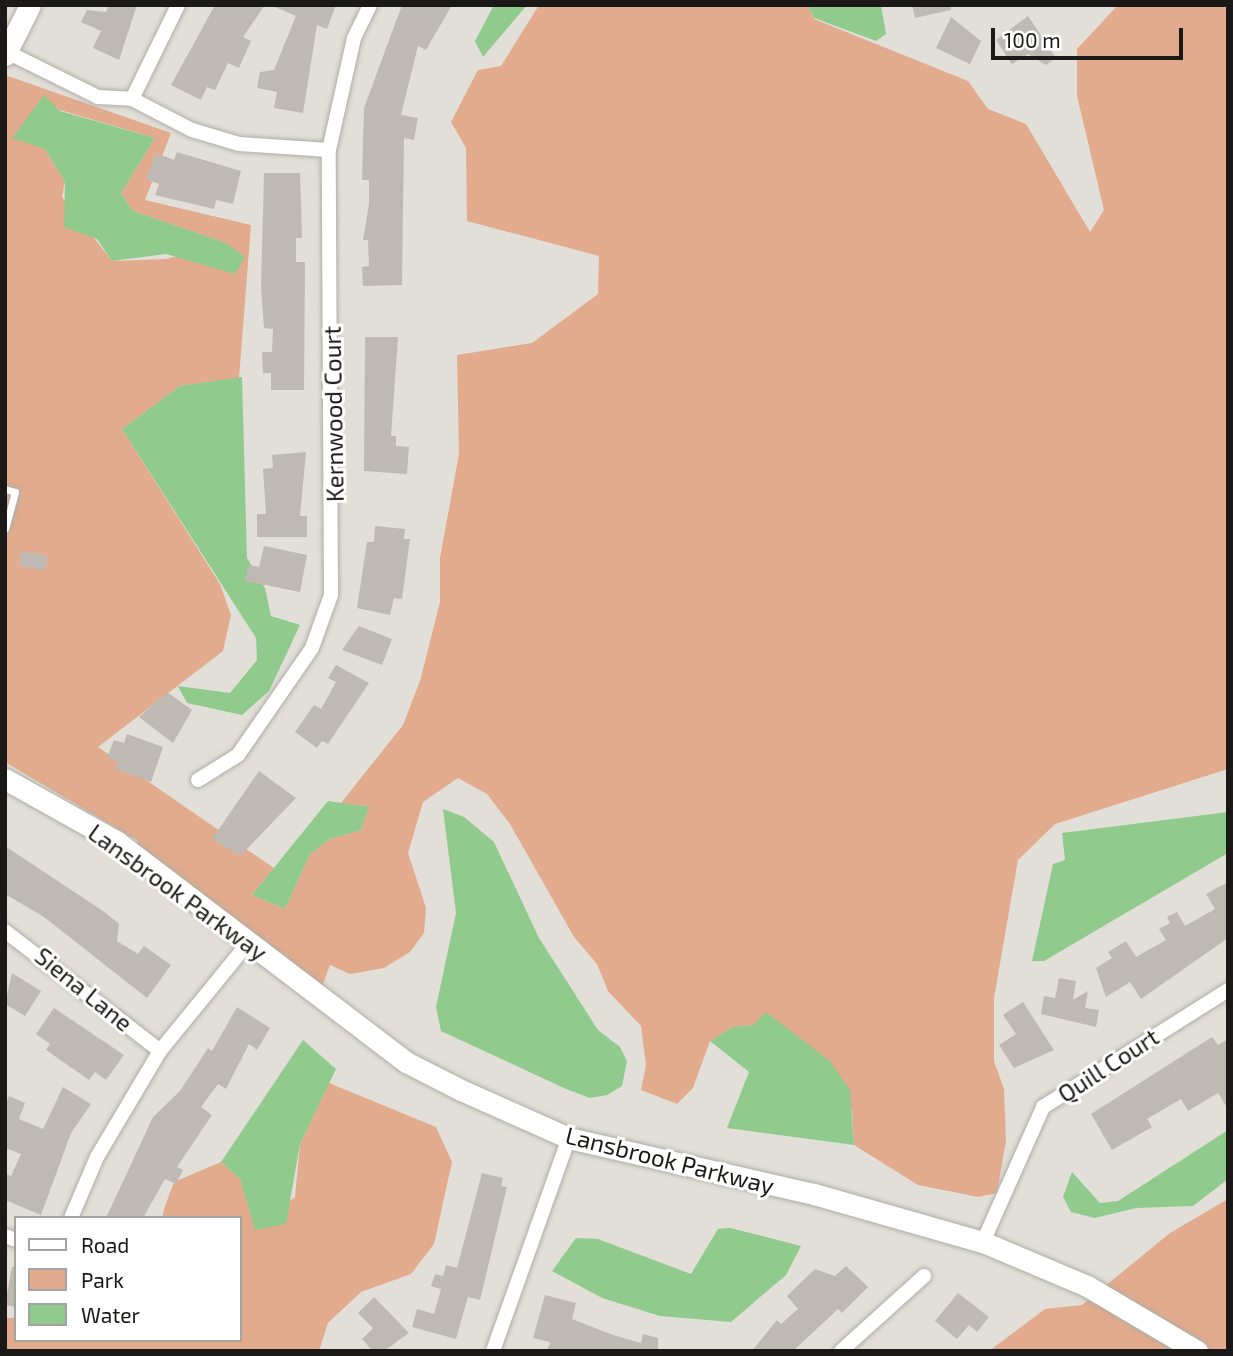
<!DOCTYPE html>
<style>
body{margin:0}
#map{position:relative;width:1233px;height:1356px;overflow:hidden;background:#e1dfd8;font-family:"Exo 2",sans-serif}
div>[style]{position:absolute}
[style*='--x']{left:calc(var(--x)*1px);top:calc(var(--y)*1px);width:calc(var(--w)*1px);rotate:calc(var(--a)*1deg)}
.green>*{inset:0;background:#e2ab8d}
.water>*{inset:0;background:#90cb8d}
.building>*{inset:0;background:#beb9b3;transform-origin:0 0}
.roads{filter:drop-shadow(0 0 2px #aeada6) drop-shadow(0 0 2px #aeada6)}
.lane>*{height:7px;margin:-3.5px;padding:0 3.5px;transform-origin:3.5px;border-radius:3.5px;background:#fff}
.street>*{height:14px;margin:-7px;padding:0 7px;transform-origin:7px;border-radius:7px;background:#fff}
.secondary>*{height:21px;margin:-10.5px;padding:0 10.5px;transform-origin:10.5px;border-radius:10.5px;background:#fff}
span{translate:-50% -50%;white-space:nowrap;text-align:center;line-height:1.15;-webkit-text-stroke:6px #fff;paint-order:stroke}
.street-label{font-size:24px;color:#1a1917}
.frame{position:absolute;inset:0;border:7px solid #1a1917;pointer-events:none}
.legend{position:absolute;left:14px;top:1216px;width:228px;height:126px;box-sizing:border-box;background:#fff;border:2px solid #a3a3a2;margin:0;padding:9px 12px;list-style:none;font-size:21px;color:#1a1917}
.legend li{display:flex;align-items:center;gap:14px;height:35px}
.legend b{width:35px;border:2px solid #a3a3a2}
.scale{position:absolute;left:991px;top:28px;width:192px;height:32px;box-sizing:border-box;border:4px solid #1a1917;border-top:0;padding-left:9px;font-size:21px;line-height:24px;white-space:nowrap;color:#1a1917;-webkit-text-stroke:5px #fff;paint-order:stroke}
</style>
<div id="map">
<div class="green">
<i style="clip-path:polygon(evenodd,539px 5px,808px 5px,814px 19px,968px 81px,988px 109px,1026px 124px,1090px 232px,1104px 210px,1077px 96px,1077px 49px,1118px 5px,1228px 5px,1228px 769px,1055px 824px,1018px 860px,994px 998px,994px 1061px,1004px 1089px,1006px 1140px,997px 1193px,978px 1197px,918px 1185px,854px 1145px,852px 1110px,753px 1025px,733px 1027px,710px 1041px,693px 1088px,677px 1104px,641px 1090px,646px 1065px,641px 1026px,608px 991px,597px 964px,574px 937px,510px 824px,487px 794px,458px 778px,423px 802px,408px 853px,426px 908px,424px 933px,410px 952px,384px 968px,350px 974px,330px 965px,321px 989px,136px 847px,138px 841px,5px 762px,5px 75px,171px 133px,145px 200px,251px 225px,239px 378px,180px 386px,122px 429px,220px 584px,231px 615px,223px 651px,98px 747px,274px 868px,252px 895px,285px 909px,310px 854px,330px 839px,361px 830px,369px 807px,341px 803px,403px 725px,420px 681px,440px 602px,440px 558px,459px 454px,457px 355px,532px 343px,598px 294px,599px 256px,467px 221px,466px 148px,451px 122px,478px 70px,501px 66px,539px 5px,60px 110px,155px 138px,121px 193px,133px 211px,226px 243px,166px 259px,112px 261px,62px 197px,65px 182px,45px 149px,60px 110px)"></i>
<i style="clip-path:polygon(329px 1083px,436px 1127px,452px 1162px,434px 1244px,411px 1274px,361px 1292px,328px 1323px,319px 1351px,5px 1351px,5px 1318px,16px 1318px,16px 1340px,240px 1340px,240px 1218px,162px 1218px,165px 1206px,174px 1182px,221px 1162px,240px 1179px,255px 1229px,295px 1197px,300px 1144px)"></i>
<i style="clip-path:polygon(1228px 1199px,1228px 1351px,1210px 1351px,1104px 1287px,1170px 1233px)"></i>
<i style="clip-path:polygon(1092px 1297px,1183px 1351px,989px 1351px,1045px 1309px,1082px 1305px)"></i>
</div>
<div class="water">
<i style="clip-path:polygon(494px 5px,527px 5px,483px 57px,475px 41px)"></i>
<i style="clip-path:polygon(808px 5px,881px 5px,886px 34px,876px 41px,814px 18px)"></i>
<i style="clip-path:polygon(44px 95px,60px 111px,155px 138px,121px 193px,133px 211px,226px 243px,245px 257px,235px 274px,166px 254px,112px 261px,97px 239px,64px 227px,65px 182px,45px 149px,12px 138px)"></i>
<i style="clip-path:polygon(242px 377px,247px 558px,265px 588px,271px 616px,300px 625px,269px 691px,242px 715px,187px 703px,178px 686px,230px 693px,257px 660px,256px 638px,122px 429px,180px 386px)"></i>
<i style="clip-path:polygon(328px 801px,369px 807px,361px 830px,330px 839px,310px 854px,285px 909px,252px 895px)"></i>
<i style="clip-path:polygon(443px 809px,464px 817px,494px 842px,539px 938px,598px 1030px,620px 1047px,627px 1061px,622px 1086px,607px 1095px,590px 1098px,566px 1089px,441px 1031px,436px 1007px,456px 913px)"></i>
<i style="clip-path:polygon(1228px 812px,1228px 853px,1044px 961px,1032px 961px,1053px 864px,1065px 860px,1062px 833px)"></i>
<i style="clip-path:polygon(766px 1012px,830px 1061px,850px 1090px,854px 1145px,727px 1128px,749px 1072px,710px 1041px,733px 1027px,753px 1025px)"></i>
<i style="clip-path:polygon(303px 1040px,336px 1069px,300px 1144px,286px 1224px,255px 1230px,240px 1179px,221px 1162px)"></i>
<i style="clip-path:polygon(1228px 1130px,1228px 1179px,1193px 1206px,1136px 1208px,1095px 1218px,1071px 1212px,1063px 1197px,1072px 1172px,1100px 1203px,1118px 1201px)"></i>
<i style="clip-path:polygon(730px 1228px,801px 1246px,786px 1275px,731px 1322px,660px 1316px,602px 1298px,552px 1271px,576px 1238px,598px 1239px,691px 1274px,718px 1229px)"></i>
</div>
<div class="building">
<i style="clip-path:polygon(109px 5px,137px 5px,119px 60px,93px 48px,101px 31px,81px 22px,87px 10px,106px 12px)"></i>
<i style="clip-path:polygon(215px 5px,265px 5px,243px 37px,251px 41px,239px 68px,228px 63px,215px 90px,207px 87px,201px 100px,171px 85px)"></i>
<i style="clip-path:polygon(270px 5px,336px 5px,327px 29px,317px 25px,303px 113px,274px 108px,277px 92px,257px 88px,260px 72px,274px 70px,296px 16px)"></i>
<i style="clip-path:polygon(402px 5px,452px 5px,426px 50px,418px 46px,401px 115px,418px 118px,414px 140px,404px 138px,402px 285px,363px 286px,362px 267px,369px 266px,368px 240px,363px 240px,369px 204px,369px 180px,362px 180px,364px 108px)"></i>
<i style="clip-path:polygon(912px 5px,951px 5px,951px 10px,915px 18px)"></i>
<i style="clip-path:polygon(1028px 16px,1056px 58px,1046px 65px,1028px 54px,1012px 64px,996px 40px)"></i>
<i style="clip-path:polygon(951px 17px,981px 41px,970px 64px,936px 48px)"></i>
<i style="clip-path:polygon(177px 152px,241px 171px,233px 204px,216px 200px,214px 209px,155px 195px,159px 184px,146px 179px,156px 153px,174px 160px)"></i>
<i style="clip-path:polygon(264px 173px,300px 173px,302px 238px,296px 238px,296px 262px,305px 262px,304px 390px,271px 390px,271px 373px,263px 373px,262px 352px,272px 352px,273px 329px,264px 328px,261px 287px)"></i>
<i style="clip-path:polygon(365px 337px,398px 337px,391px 436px,396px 436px,396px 446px,409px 447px,407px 474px,364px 471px)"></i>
<i style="clip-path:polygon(306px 452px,300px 516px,307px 516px,307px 537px,257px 537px,257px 514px,266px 514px,263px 469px,273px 468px,272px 455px)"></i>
<i style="clip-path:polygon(375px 526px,405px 529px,404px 539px,410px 539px,402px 599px,394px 598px,390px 615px,357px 608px,367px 542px,374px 542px)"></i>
<i style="clip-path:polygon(264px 546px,307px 555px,300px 592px,245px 581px,248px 565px,259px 567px)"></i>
<i style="left:22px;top:551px;width:26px;height:15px;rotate:11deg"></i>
<i style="clip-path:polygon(359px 626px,392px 639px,382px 665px,342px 650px)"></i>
<i style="clip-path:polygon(336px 665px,369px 683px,328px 744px,322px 741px,317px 748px,295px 732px,314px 705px,321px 709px,336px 682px,328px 678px)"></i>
<i style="clip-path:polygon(167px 692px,192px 710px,173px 743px,139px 717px)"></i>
<i style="clip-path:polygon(127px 734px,163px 747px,151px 782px,115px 769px,118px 762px,107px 758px,114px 740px,124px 743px)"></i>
<i style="clip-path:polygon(259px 771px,296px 798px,240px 856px,212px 839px)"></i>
<i style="clip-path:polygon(5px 846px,103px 911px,119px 924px,117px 941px,138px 954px,144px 946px,171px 965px,147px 998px,44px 917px,5px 894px)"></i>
<i style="clip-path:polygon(1228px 882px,1228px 938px,1141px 999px,1130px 982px,1106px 997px,1096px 968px,1112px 958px,1108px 952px,1126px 941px,1136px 957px,1166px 940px,1159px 929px,1170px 923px,1167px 917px,1177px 912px,1185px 926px,1215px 909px,1206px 894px)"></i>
<i style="clip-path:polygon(12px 973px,41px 991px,25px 1016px,5px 1004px)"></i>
<i style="clip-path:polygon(1059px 978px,1076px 981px,1073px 1000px,1088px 991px,1085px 1008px,1099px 1010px,1096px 1027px,1041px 1014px,1044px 996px,1055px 998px)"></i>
<i style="clip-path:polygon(1023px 1002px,1054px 1050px,1014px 1068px,999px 1045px,1016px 1034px,1003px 1015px)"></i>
<i style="clip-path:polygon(237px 1007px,270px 1028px,257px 1050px,249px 1044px,226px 1089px,218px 1084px,201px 1107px,212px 1115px,177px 1167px,183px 1170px,176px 1184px,165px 1179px,143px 1218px,106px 1218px,153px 1117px,180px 1091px,208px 1048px,212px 1051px)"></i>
<i style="clip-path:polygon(54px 1008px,124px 1055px,106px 1080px,95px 1072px,89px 1080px,46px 1050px,50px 1044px,36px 1034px)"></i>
<i style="clip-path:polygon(1212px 1037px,1218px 1045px,1228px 1039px,1228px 1109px,1218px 1093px,1188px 1111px,1181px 1099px,1147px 1119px,1152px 1127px,1112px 1150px,1091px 1114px)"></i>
<i style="clip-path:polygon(63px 1087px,91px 1104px,71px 1133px,41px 1215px,5px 1200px,5px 1174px,11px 1176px,21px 1154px,5px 1148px,5px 1107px,9px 1096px,25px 1103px,19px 1119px,43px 1129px)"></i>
<i style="clip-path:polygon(482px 1173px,503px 1178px,501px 1186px,507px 1187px,480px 1300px,468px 1297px,456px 1339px,412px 1327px,417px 1309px,434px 1314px,441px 1289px,431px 1286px,435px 1274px,443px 1276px,446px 1265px,457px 1268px)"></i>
<i style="clip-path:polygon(846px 1266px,868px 1287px,842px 1313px,838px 1309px,793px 1351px,752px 1351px,777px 1320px,781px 1324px,798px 1309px,787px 1296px,815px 1269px,835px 1276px)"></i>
<i style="clip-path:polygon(12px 1267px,16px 1267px,16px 1307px,5px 1305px)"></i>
<i style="clip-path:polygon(958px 1293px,989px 1317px,977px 1332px,969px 1325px,957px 1339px,935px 1321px)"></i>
<i style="clip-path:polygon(545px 1295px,576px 1303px,572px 1319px,613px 1335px,641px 1343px,643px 1334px,658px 1338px,658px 1351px,547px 1351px,550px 1342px,533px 1338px)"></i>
<i style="clip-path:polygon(374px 1297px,409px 1333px,384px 1351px,373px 1351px,362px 1339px,373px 1328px,358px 1313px)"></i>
</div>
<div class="roads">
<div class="lane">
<i style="--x:5;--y:489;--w:10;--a:17"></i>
<i style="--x:15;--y:492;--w:38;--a:105"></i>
</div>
<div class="street">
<i style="--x:7;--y:52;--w:102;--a:26.3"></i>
<i style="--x:98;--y:97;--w:34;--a:3"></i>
<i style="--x:132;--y:99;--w:68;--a:27.3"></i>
<i style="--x:192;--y:130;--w:49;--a:16.6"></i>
<i style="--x:239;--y:144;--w:90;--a:3.8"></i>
<i style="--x:132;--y:99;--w:105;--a:-63.9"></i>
<i style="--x:198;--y:780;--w:47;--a:-32"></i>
<i style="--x:238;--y:755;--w:130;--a:-55.3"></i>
<i style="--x:312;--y:648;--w:56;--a:-70.3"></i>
<i style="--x:331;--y:595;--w:445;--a:-90.3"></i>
<i style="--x:329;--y:150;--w:115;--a:-77.4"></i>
<i style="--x:354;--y:38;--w:37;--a:-64"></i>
<i style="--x:5;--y:931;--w:196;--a:37.7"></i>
<i style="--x:71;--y:1218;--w:66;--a:-66.9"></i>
<i style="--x:97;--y:1157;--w:123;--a:-59.3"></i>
<i style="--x:160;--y:1051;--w:139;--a:-50.8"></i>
<i style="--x:5;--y:1236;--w:12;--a:20"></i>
<i style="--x:983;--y:1242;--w:148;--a:-66"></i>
<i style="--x:1043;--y:1107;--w:219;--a:-32.3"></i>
<i style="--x:493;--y:1351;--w:226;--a:-70.4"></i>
<i style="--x:841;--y:1351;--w:112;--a:-42.1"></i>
</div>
<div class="secondary">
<i style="--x:5;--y:55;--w:56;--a:-63.4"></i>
<i style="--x:5;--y:779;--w:127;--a:29.2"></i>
<i style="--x:116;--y:841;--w:365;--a:37.3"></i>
<i style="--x:406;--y:1062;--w:62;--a:27"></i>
<i style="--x:461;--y:1090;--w:118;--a:24"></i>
<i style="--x:569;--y:1138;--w:251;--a:12.9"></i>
<i style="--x:814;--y:1194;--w:176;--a:15.9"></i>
<i style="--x:983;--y:1242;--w:113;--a:22.9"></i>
<i style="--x:1087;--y:1286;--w:128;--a:30.6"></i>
</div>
</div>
<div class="street-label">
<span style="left:333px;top:414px;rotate:-91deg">Kernwood Court</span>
<span style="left:178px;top:892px;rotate:36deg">Lansbrook Parkway</span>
<span style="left:84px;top:989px;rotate:39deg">Siena Lane</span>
<span style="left:1108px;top:1065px;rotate:-33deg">Quill Court</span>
<span style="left:670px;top:1160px;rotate:14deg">Lansbrook Parkway</span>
</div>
<div class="frame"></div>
<ul class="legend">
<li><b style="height:9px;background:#fff"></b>Road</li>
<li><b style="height:19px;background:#e2ab8d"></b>Park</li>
<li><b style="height:19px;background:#90cb8d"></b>Water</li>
</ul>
<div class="scale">100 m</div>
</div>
